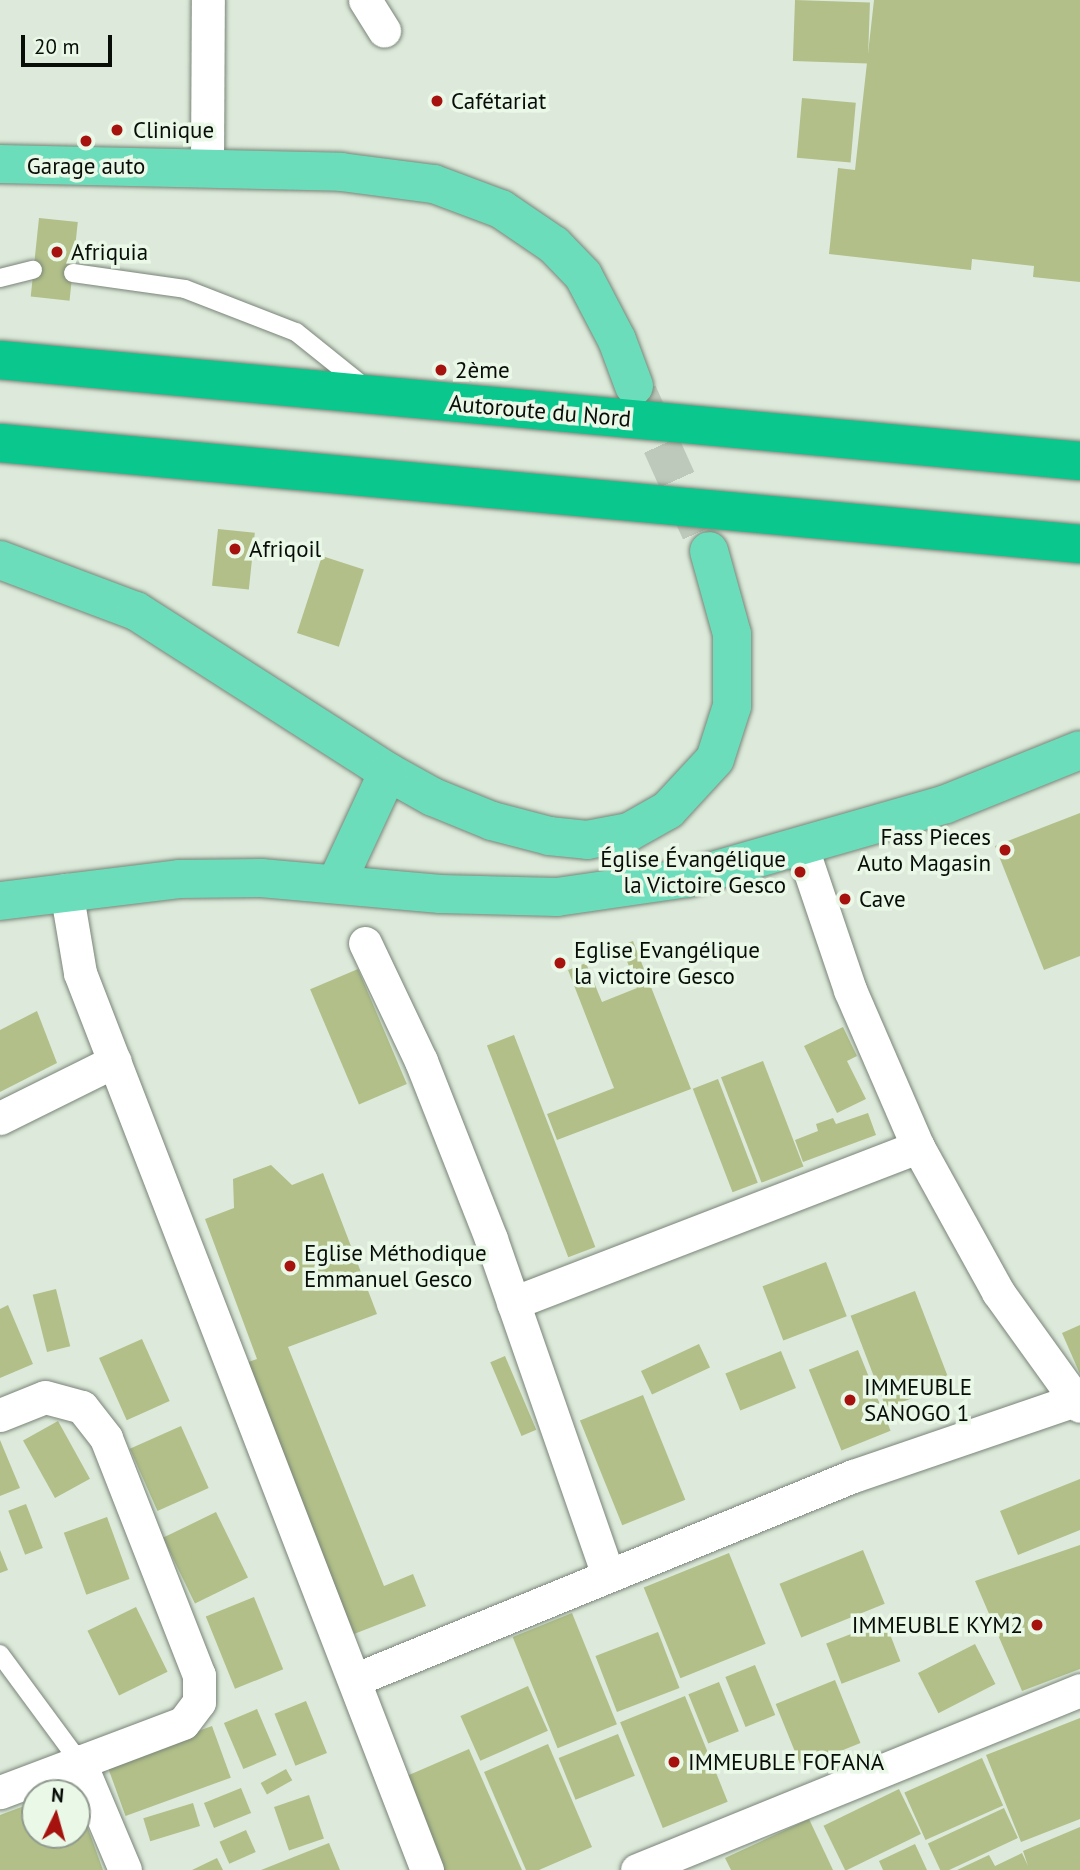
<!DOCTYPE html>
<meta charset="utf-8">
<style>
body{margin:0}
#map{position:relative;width:1080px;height:1870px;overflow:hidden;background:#ddeadb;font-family:"PT Sans",sans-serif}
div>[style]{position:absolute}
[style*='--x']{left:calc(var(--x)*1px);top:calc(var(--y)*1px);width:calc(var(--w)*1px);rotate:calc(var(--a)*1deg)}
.building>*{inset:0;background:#b2bf89;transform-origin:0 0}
.primary-tunnel>*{height:38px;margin-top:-19px;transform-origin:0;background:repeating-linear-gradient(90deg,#bdc9bb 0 38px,transparent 0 57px)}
.roads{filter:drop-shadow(0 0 2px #798577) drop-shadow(0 0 2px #798577)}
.service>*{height:18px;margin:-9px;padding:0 9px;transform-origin:9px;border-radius:9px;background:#fff}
.minor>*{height:33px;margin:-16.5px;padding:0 16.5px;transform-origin:16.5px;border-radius:16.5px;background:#fff}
.primary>*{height:38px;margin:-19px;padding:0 19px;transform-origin:19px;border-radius:19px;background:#6cddbb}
.motorway>*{height:38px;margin:-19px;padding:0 19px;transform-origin:19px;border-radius:19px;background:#0ac78e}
.dots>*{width:19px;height:19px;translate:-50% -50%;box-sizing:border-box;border:4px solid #eaf8e8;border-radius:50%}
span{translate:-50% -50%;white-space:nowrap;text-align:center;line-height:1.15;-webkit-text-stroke:7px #eaf8e8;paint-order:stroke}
.poi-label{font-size:23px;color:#080d08}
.left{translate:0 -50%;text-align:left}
.right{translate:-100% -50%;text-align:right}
.street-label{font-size:23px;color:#080d08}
.north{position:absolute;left:21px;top:1779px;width:70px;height:70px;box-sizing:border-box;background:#eaf8e8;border:2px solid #909a8e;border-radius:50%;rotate:5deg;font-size:19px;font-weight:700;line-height:28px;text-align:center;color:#080d08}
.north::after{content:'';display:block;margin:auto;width:24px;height:32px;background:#a6120d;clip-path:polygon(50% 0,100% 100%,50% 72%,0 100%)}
.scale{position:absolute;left:21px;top:35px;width:91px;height:32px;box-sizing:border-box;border:4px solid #080d08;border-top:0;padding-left:9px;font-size:21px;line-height:24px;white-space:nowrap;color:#080d08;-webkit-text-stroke:5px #eaf8e8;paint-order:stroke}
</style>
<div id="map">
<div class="building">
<i style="left:795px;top:0;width:75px;height:61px;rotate:2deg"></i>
<i style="clip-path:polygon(874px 0,1080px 0,1080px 282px,1033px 277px,1034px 266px,972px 259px,971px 270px,829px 254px,838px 168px,855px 170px)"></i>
<i style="left:802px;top:98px;width:54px;height:60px;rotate:5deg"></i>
<i style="left:39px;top:218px;width:39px;height:79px;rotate:6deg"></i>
<i style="left:218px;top:529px;width:37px;height:57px;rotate:6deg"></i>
<i style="left:322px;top:556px;width:44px;height:81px;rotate:18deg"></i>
<i style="clip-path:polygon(1080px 813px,1080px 956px,1044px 970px,995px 846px)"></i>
<i style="clip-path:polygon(633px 941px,691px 1089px,557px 1140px,547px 1114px,614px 1088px,568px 970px,586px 963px,602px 1002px,637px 988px,621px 945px)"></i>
<i style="left:358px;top:969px;width:125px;height:52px;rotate:67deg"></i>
<i style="clip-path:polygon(37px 1011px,57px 1063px,0 1092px,0 1030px)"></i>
<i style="clip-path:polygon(843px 1027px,857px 1056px,847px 1061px,866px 1099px,837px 1113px,804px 1046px)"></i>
<i style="left:514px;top:1035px;width:227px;height:29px;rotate:69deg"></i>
<i style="left:763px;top:1061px;width:113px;height:45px;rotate:69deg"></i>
<i style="left:718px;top:1079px;width:111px;height:27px;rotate:69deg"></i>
<i style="clip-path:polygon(868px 1113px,876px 1135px,803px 1162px,795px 1140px,818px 1131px,816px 1124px,833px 1118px,836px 1124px)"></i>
<i style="clip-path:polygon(271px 1165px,292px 1185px,323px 1173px,377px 1314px,288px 1347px,384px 1586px,413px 1574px,426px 1606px,354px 1634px,246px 1363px,257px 1359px,205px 1219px,234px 1208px,233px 1179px)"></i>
<i style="left:826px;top:1262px;width:58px;height:68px;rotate:69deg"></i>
<i style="left:56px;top:1289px;width:59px;height:24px;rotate:76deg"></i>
<i style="left:915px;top:1291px;width:99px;height:69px;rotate:69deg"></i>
<i style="clip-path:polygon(8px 1305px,33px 1364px,0 1378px,0 1309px)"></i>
<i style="clip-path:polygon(1080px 1325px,1080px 1374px,1062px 1333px)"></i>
<i style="left:142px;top:1339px;width:68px;height:47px;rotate:66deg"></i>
<i style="left:699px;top:1344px;width:26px;height:64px;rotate:65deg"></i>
<i style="left:858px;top:1350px;width:87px;height:53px;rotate:68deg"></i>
<i style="left:781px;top:1351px;width:40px;height:60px;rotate:68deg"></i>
<i style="left:505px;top:1356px;width:80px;height:16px;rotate:67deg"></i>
<i style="left:643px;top:1395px;width:113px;height:68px;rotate:68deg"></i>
<i style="left:58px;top:1421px;width:66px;height:40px;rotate:61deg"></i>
<i style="left:181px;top:1426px;width:68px;height:56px;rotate:66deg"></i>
<i style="clip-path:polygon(0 1440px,20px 1488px,0 1496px)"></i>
<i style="clip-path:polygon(1080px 1479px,1080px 1530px,1018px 1555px,1000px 1511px)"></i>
<i style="left:26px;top:1504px;width:47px;height:19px;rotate:69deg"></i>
<i style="left:216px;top:1512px;width:73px;height:59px;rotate:64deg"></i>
<i style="left:107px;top:1517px;width:66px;height:46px;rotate:70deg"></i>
<i style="clip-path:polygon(1080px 1545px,1080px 1669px,1022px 1691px,975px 1581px)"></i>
<i style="clip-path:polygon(0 1550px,8px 1570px,0 1573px)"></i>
<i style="left:863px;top:1550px;width:58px;height:90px;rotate:68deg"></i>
<i style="left:729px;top:1553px;width:98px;height:92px;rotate:68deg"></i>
<i style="left:254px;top:1597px;width:78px;height:52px;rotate:68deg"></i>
<i style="left:136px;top:1607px;width:72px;height:54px;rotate:64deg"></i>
<i style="left:572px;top:1613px;width:120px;height:64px;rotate:68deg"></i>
<i style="left:885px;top:1621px;width:43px;height:63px;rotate:69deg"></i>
<i style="left:658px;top:1632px;width:60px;height:67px;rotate:69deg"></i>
<i style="left:975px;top:1644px;width:45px;height:64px;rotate:63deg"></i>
<i style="left:755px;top:1665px;width:54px;height:32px;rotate:68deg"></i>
<i style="left:835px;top:1680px;width:68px;height:64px;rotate:68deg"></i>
<i style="left:719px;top:1682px;width:53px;height:33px;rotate:68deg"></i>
<i style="left:528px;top:1686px;width:49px;height:74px;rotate:66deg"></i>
<i style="left:685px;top:1696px;width:114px;height:70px;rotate:68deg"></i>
<i style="left:306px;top:1701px;width:56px;height:34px;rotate:68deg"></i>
<i style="left:257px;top:1709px;width:50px;height:36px;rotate:67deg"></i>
<i style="clip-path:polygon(1080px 1718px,1080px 1819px,1021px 1842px,986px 1755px)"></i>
<i style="left:212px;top:1726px;width:55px;height:112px;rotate:70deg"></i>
<i style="left:618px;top:1734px;width:45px;height:64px;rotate:68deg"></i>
<i style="clip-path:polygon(548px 1744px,592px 1847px,539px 1870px,526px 1870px,484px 1772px)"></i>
<i style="clip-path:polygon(469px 1749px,522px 1870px,442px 1870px,402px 1778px)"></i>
<i style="left:982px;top:1758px;width:52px;height:85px;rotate:66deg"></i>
<i style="left:286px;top:1769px;width:13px;height:29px;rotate:61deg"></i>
<i style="left:241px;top:1788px;width:27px;height:40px;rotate:68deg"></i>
<i style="left:899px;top:1789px;width:50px;height:84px;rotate:64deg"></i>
<i style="left:309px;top:1795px;width:46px;height:37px;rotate:71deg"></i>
<i style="clip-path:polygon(77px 1798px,103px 1870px,0 1870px,0 1815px,35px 1802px,35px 1835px,77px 1835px)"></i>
<i style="left:193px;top:1803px;width:24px;height:52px;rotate:73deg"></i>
<i style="left:1004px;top:1808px;width:33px;height:84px;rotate:65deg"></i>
<i style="clip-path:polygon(809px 1819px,833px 1870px,731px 1870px,725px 1858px)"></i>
<i style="clip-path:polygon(1080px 1827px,1080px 1870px,957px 1870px,989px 1855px,995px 1866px,1022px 1853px,1028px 1866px,1023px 1851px)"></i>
<i style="left:246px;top:1830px;width:24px;height:29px;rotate:66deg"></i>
<i style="clip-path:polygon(329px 1843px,340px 1870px,261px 1870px)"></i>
<i style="clip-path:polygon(915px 1844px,927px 1870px,883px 1870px,879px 1861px)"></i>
<i style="clip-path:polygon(217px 1858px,223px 1870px,192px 1870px)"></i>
</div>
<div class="primary-tunnel">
<i style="--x:638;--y:393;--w:173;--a:65.8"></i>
</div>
<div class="roads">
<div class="service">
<i style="--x:73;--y:273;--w:113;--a:8.1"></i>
<i style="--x:185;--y:289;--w:119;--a:21.2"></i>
<i style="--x:296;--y:332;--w:90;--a:38.7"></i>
<i style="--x:0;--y:278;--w:34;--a:-14"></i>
<i style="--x:0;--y:1654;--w:133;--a:53.6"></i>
</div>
<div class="minor">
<i style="--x:365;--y:0;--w:36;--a:58"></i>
<i style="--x:207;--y:166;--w:166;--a:-89.7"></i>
<i style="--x:802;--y:848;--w:150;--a:71.3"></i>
<i style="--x:850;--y:990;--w:171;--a:66.6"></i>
<i style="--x:918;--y:1147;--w:166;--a:61.1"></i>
<i style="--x:998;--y:1292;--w:140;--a:54.3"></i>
<i style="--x:66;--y:890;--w:84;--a:80.4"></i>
<i style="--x:80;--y:973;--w:962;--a:68.85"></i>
<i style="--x:365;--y:943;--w:131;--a:64.6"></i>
<i style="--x:421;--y:1061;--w:191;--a:68.5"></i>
<i style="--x:491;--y:1239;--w:356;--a:70.8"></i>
<i style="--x:0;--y:1118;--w:128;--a:-26.4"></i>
<i style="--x:513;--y:1303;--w:434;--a:-21.1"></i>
<i style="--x:0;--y:1415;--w:48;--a:-21.8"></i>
<i style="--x:45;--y:1397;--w:38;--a:15"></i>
<i style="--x:82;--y:1407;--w:39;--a:52"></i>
<i style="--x:106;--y:1438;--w:255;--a:68.6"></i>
<i style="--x:199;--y:1675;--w:27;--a:90"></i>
<i style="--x:199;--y:1702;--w:26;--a:127"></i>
<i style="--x:183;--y:1723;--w:196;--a:159.3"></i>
<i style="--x:354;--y:1680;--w:539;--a:-22.24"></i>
<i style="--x:853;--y:1476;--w:235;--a:-18.9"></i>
<i style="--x:79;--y:1761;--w:118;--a:67.1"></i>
<i style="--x:637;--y:1870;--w:478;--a:-22.1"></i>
</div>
<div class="primary">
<i style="--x:0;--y:164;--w:341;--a:1.3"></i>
<i style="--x:341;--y:172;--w:94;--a:7.4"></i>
<i style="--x:434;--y:184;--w:72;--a:20.5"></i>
<i style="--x:501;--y:209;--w:64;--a:34.2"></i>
<i style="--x:554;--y:245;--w:42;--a:46"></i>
<i style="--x:583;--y:275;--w:73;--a:62.4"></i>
<i style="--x:617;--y:340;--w:49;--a:69.7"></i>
<i style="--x:0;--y:560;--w:145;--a:20.6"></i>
<i style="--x:136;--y:611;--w:299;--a:32.6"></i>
<i style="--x:388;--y:772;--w:51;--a:29.1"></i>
<i style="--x:433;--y:797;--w:64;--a:22.1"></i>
<i style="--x:492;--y:821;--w:59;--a:14.7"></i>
<i style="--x:549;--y:836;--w:38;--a:6"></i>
<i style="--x:587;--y:840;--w:43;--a:-10.8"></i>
<i style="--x:629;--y:832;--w:45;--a:-29.4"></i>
<i style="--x:668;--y:810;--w:69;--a:-47.3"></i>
<i style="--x:715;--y:759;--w:56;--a:-72.2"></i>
<i style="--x:732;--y:706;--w:72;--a:-90"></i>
<i style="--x:732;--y:634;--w:86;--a:-105.5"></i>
<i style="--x:336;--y:884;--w:123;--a:-65.1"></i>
<i style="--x:0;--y:901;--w:180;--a:-7"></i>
<i style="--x:179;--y:879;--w:82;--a:-0.7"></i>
<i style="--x:261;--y:878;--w:180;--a:5.1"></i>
<i style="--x:440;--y:894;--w:117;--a:1.5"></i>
<i style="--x:557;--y:897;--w:132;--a:-8.3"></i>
<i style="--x:688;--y:878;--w:268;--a:-16"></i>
<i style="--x:946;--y:804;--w:144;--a:-21.9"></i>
</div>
<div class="motorway">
<i style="--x:0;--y:360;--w:1085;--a:5.34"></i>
<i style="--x:0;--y:443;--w:1085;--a:5.34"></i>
</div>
</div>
<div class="dots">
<i style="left:437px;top:101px;background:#a6120d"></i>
<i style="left:117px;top:130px;background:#a6120d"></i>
<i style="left:86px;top:141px;background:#a6120d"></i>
<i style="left:57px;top:252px;background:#a6120d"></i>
<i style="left:441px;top:370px;background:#a6120d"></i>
<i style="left:235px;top:549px;background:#a6120d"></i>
<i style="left:1005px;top:850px;background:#a6120d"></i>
<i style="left:800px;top:872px;background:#a6120d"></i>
<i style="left:845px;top:899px;background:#a6120d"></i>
<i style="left:560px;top:963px;background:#a6120d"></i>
<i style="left:290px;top:1266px;background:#a6120d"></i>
<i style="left:850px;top:1400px;background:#a6120d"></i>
<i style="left:1037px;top:1625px;background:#a6120d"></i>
<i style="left:674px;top:1762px;background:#a6120d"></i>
</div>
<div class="poi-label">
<span class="left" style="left:451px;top:101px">Cafétariat</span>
<span class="left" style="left:133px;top:130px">Clinique</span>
<span style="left:86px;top:166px">Garage auto</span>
<span class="left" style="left:71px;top:252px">Afriquia</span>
<span class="left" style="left:455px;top:370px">2ème</span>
<span class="left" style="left:249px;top:549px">Afriqoil</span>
<span class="right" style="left:991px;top:850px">Fass Pieces<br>Auto Magasin</span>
<span class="right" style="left:786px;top:872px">Église Évangélique<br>la Victoire Gesco</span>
<span class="left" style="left:859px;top:899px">Cave</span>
<span class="left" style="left:574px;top:963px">Eglise Evangélique<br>la victoire Gesco</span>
<span class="left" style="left:304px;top:1266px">Eglise Méthodique<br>Emmanuel Gesco</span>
<span class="left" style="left:864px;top:1400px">IMMEUBLE<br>SANOGO 1</span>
<span class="right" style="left:1023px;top:1625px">IMMEUBLE KYM2</span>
<span class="left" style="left:688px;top:1762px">IMMEUBLE FOFANA</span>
</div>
<div class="street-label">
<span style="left:540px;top:411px;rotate:5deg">Autoroute du Nord</span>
</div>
<div class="north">N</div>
<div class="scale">20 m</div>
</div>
